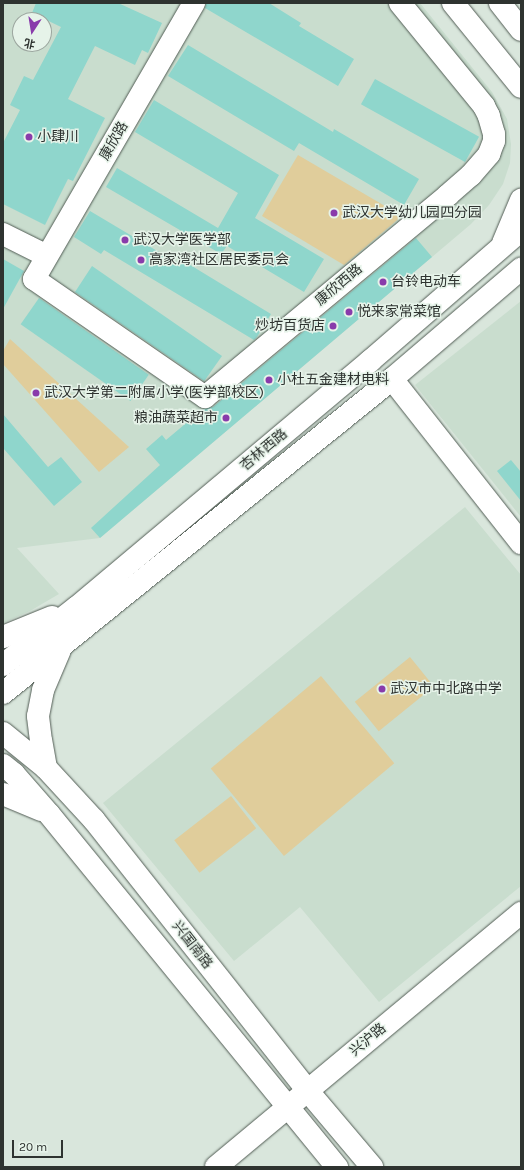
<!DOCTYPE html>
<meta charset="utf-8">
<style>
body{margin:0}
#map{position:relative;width:524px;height:1170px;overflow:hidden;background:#d9e6dc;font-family:Karla,"Noto Sans SC",sans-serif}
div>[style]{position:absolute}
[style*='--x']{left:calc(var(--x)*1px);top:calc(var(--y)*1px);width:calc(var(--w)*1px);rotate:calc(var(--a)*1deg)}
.built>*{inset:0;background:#c9ddce}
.green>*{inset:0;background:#e0cd9b;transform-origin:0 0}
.building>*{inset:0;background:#8fd6cc;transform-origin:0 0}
.roads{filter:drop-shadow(0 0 1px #515c54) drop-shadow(0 0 1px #515c54)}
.minor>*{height:22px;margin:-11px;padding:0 11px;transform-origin:11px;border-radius:11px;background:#fff}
.major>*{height:22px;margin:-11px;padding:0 11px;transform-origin:11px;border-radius:11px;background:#fff}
.dots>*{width:11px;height:11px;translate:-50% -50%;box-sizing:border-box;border:2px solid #e6f3e9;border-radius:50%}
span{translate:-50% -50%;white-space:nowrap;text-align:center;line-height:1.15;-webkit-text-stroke:3px #e6f3e9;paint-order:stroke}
.poi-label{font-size:14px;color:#2e3330}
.left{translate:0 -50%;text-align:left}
.right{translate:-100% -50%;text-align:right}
.street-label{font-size:14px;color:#2e3330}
.frame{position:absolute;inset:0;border:4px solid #2e3330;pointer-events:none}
.north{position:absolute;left:12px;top:12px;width:40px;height:40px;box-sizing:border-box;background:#e6f3e9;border:1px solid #9ca69f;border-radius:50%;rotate:192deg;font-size:11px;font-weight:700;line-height:16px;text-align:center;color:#2e3330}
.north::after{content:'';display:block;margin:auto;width:14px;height:18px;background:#893bab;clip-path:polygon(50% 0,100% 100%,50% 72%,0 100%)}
.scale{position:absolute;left:12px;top:1140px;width:51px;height:18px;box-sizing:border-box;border:2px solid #2e3330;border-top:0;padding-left:5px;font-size:12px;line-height:14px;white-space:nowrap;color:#2e3330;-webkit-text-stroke:3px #e6f3e9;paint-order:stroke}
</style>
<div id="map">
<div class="built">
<i style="clip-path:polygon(evenodd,3px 3px,420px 3px,492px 92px,507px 119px,511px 144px,510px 163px,503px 184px,489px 205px,471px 224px,100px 538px,17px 548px,59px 594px,30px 611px,3px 623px,3px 3px,20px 20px,44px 20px,44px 44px,20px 44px,20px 20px)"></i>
<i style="clip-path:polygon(521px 301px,521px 517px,415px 385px)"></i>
<i style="clip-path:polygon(465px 507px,521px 575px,521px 886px,379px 1002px,300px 907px,234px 961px,103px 803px)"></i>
</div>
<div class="green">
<i style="clip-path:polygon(298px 155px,402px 216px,344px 265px,262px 216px)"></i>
<i style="clip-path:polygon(10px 339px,129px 447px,99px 472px,3px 364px,3px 351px)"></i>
<i style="left:410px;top:657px;width:38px;height:71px;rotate:51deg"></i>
<i style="left:321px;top:676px;width:114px;height:144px;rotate:50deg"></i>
<i style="left:231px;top:796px;width:41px;height:72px;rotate:52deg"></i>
</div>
<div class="building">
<i style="clip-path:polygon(36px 3px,118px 3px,162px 23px,148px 53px,142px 50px,135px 65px,95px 46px,68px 99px,105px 118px,73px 181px,68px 179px,45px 225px,3px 204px,3px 143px,20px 110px,10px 105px,24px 76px,33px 80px,61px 27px,32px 13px)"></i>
<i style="clip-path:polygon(206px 3px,269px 3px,301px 23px,299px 26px,354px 59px,338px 86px,205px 8px)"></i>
<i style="clip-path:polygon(188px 45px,333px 132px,334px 129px,419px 179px,404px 205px,299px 143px,294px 151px,168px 76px)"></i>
<i style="left:375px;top:79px;width:119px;height:29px;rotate:29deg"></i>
<i style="clip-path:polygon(154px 100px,279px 175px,255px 218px,324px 259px,304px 292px,227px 246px,221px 254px,106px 187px,117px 168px,218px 228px,238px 193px,135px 132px)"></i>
<i style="clip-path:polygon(90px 211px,179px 264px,182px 260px,271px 314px,257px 337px,254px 340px,104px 250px,101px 254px,74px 237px)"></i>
<i style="clip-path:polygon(416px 238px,432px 257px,100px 538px,91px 528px,160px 465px,146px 449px,162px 435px,166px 440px,203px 409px,213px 407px)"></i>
<i style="clip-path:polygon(3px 259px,24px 271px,3px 309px)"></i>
<i style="clip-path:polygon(92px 266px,222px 356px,205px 380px,204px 381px,75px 292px)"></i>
<i style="left:39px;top:298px;width:134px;height:32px;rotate:35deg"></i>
<i style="clip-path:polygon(3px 414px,48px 467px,61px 457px,82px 482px,54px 506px,3px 448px)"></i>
<i style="clip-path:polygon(511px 460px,521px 472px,521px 501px,497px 471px)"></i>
</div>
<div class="roads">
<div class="minor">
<i style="--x:194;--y:3;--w:319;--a:120.1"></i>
<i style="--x:34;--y:279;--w:208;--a:34.6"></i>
<i style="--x:205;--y:397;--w:316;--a:-39.7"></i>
<i style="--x:448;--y:195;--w:30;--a:-41"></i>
<i style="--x:471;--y:175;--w:28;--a:-49"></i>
<i style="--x:489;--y:154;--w:14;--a:-69"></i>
<i style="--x:494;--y:141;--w:7;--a:-90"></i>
<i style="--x:494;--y:134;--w:19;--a:-106"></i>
<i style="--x:489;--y:116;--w:11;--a:-117"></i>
<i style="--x:484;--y:106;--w:133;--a:-129.2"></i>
<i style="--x:3;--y:234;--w:49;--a:26.6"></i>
<i style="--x:392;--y:379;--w:209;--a:51.8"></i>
<i style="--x:216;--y:1167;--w:397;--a:-39.8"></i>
</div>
<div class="major">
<i style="--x:453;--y:3;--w:108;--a:51"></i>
<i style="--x:500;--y:3;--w:34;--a:52"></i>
<i style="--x:503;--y:243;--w:47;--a:-67.3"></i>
<i style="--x:3;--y:637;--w:53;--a:-22.2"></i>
<i style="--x:3;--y:665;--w:94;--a:-38.1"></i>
<i style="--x:77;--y:607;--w:383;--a:-40"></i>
<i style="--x:370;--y:361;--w:200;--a:-40.9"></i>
<i style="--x:3;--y:693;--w:500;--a:-38.9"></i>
<i style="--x:392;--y:379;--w:170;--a:-40.5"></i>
<i style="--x:3;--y:733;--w:55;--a:39.1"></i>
<i style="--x:46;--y:768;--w:71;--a:47.3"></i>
<i style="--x:94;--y:820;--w:344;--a:51.7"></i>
<i style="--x:307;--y:1090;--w:101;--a:49.8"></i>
<i style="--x:3;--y:765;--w:14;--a:39"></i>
<i style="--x:14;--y:774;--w:53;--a:48.8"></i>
<i style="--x:49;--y:814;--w:456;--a:50.8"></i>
<i style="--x:46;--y:768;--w:27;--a:-100"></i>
<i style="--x:41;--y:741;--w:25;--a:-97"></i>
<i style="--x:38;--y:716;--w:26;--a:-79"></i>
<i style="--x:43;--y:690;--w:43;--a:-67"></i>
<i style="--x:3;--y:794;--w:41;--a:22.8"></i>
</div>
</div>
<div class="dots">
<i style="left:29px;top:137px;background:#893bab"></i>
<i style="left:334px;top:213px;background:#893bab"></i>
<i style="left:125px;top:240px;background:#893bab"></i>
<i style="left:141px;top:260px;background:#893bab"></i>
<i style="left:383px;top:282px;background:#893bab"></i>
<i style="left:349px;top:312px;background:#893bab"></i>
<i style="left:333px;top:326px;background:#893bab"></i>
<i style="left:269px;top:380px;background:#893bab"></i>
<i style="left:36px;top:393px;background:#893bab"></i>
<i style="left:226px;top:418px;background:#893bab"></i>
<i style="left:382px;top:689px;background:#893bab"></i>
</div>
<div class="poi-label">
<span class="left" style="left:37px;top:137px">小肆川</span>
<span class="left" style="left:342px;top:213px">武汉大学幼儿园四分园</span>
<span class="left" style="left:133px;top:240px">武汉大学医学部</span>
<span class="left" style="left:149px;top:260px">高家湾社区居民委员会</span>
<span class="left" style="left:391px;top:282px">台铃电动车</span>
<span class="left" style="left:357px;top:312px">悦来家常菜馆</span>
<span class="right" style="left:325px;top:326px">炒坊百货店</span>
<span class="left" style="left:277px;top:380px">小杜五金建材电料</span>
<span class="left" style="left:44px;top:393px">武汉大学第二附属小学(医学部校区)</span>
<span class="right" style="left:218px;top:418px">粮油蔬菜超市</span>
<span class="left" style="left:390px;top:689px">武汉市中北路中学</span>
</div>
<div class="street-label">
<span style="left:114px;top:141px;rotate:-60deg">康欣路</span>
<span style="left:339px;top:285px;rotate:-40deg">康欣西路</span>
<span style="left:264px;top:450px;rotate:-40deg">杏林西路</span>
<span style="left:192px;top:945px;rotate:52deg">兴国南路</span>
<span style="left:368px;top:1040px;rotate:-40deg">兴沪路</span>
</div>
<div class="frame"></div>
<div class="north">北</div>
<div class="scale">20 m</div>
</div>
